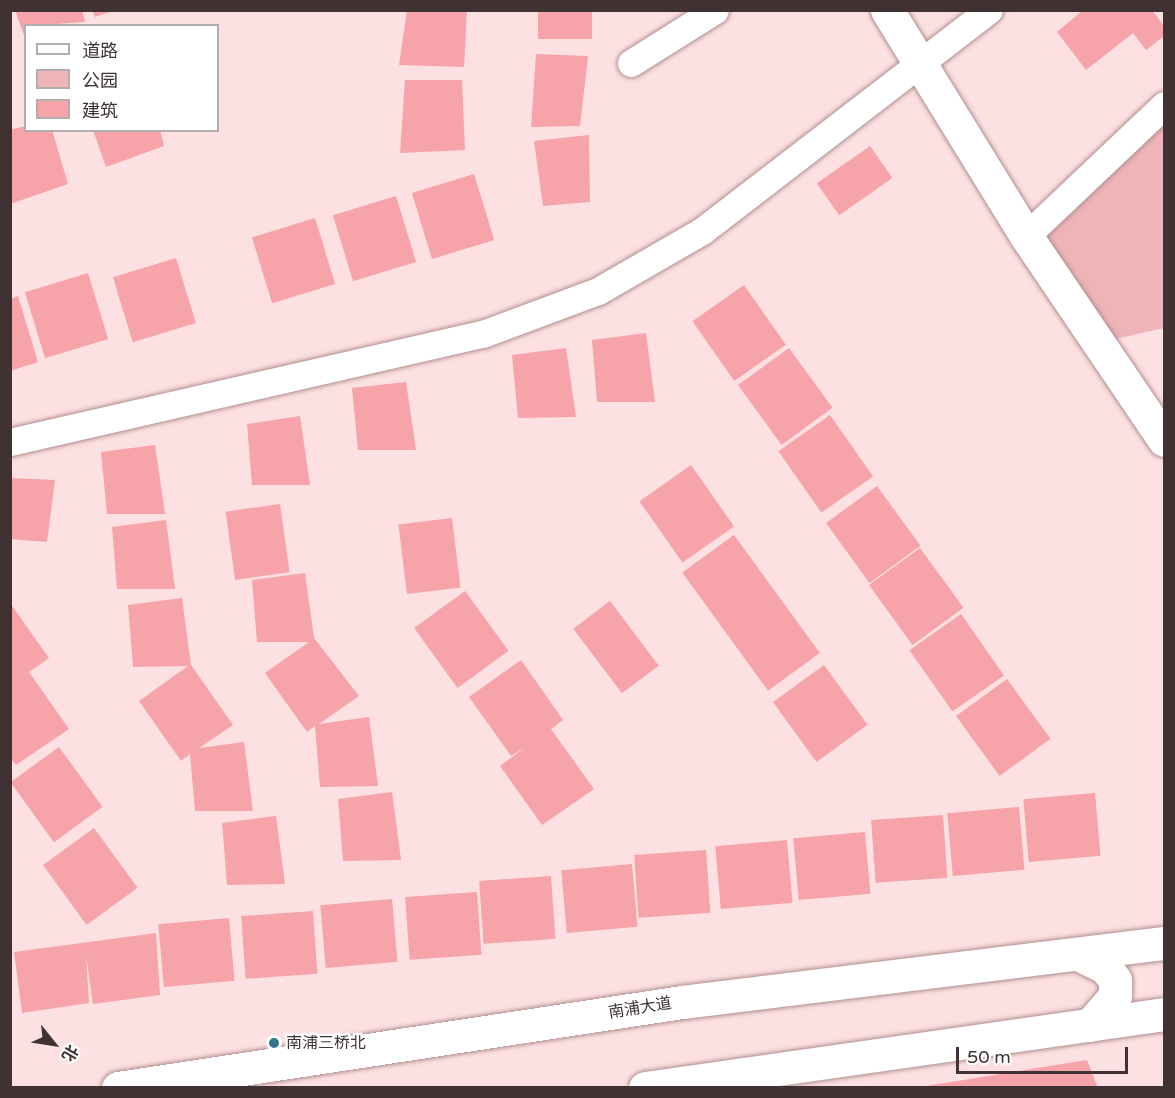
<!DOCTYPE html>
<meta charset="utf-8">
<style>
body{margin:0}
#map{position:relative;width:1175px;height:1098px;overflow:hidden;background:#fde0e1;font-family:"Varela Round","Noto Sans SC",sans-serif}
div>[style]{position:absolute}
[style*='--x']{left:calc(var(--x)*1px);top:calc(var(--y)*1px);width:calc(var(--w)*1px);rotate:calc(var(--a)*1deg)}
.green>*{inset:0;background:#eeb4b7}
.building>*{inset:0;background:#f6a3a9;transform-origin:0 0}
.roads{filter:drop-shadow(0 0 2px #b08f91) drop-shadow(0 0 2px #b08f91)}
.minor>*{height:27px;margin:-13.5px;padding:0 13.5px;transform-origin:13.5px;border-radius:13.5px;background:#fff}
.tertiary>*{height:33px;margin:-16.5px;padding:0 16.5px;transform-origin:16.5px;border-radius:16.5px;background:#fff}
.secondary>*{height:33px;margin:-16.5px;padding:0 16.5px;transform-origin:16.5px;border-radius:16.5px;background:#fff}
.dots>*{width:16px;height:16px;translate:-50% -50%;box-sizing:border-box;border:3px solid #fff;border-radius:50%}
span{translate:-50% -50%;white-space:nowrap;text-align:center;line-height:1.15;-webkit-text-stroke:4.5px #fff;paint-order:stroke}
.street-label{font-size:16px;color:#403233}
.poi-label{font-size:16px;color:#403233}
.left{translate:0 -50%;text-align:left}
.frame{position:absolute;inset:0;border:12px solid #403233;pointer-events:none}
.legend{position:absolute;left:24px;top:24px;width:195px;height:108px;box-sizing:border-box;background:#fff;border:2px solid #b3adad;margin:0;padding:8px 10px;list-style:none;font-size:18px;color:#403233}
.legend li{display:flex;align-items:center;gap:12px;height:30px}
.legend b{width:30px;border:2px solid #b3adad}
.north{position:absolute;left:24px;top:1014px;width:60px;height:60px;-webkit-text-stroke:4px #fff;paint-order:stroke;rotate:120deg;font-size:16px;font-weight:700;line-height:24px;text-align:center;color:#403233}
.north::after{content:'';display:block;margin:auto;width:21px;height:27px;background:#403233;clip-path:polygon(50% 0,100% 100%,50% 72%,0 100%)}
.scale{position:absolute;left:956px;top:1047px;width:172px;height:27px;box-sizing:border-box;border:3px solid #403233;border-top:0;padding-left:8px;font-size:18px;line-height:21px;white-space:nowrap;color:#403233;-webkit-text-stroke:4px #fff;paint-order:stroke}
</style>
<div id="map">
<div class="green">
<i style="clip-path:polygon(1164px 105px,1164px 328px,1098px 343px,1026px 236px)"></i>
</div>
<div class="building">
<i style="clip-path:polygon(15px 10px,82px 10px,85px 22px,26px 26px,25px 38px)"></i>
<i style="clip-path:polygon(92px 10px,113px 10px,113px 11px,95px 17px)"></i>
<i style="clip-path:polygon(407px 10px,467px 10px,464px 67px,399px 65px)"></i>
<i style="left:538px;top:10px;width:54px;height:29px"></i>
<i style="clip-path:polygon(1083px 10px,1152px 10px,1164px 26px,1164px 36px,1146px 50px,1133px 33px,1086px 70px,1057px 32px)"></i>
<i style="clip-path:polygon(536px 54px,588px 56px,580px 126px,531px 127px)"></i>
<i style="clip-path:polygon(405px 80px,462px 80px,465px 150px,400px 153px)"></i>
<i style="clip-path:polygon(26px 126px,26px 130px,52px 130px,68px 184px,10px 204px,10px 130px)"></i>
<i style="clip-path:polygon(93px 130px,160px 130px,164px 146px,106px 167px)"></i>
<i style="clip-path:polygon(589px 135px,590px 202px,543px 206px,534px 141px)"></i>
<i style="left:870px;top:146px;width:39px;height:65px;rotate:55deg"></i>
<i style="left:474px;top:174px;width:69px;height:65px;rotate:73deg"></i>
<i style="left:396px;top:196px;width:69px;height:66px;rotate:73deg"></i>
<i style="left:315px;top:218px;width:69px;height:66px;rotate:73deg"></i>
<i style="left:176px;top:258px;width:68px;height:66px;rotate:73deg"></i>
<i style="left:88px;top:273px;width:69px;height:66px;rotate:73deg"></i>
<i style="left:744px;top:285px;width:73px;height:63px;rotate:55deg"></i>
<i style="clip-path:polygon(18px 296px,38px 362px,10px 371px,10px 299px)"></i>
<i style="clip-path:polygon(646px 333px,655px 402px,597px 402px,592px 340px)"></i>
<i style="clip-path:polygon(566px 348px,576px 417px,518px 418px,512px 355px)"></i>
<i style="left:789px;top:348px;width:74px;height:63px;rotate:54deg"></i>
<i style="clip-path:polygon(406px 382px,416px 450px,358px 450px,352px 388px)"></i>
<i style="left:830px;top:415px;width:75px;height:63px;rotate:55deg"></i>
<i style="clip-path:polygon(300px 416px,310px 485px,252px 485px,247px 424px)"></i>
<i style="clip-path:polygon(155px 445px,165px 514px,107px 514px,101px 452px)"></i>
<i style="left:691px;top:465px;width:75px;height:63px;rotate:55deg"></i>
<i style="clip-path:polygon(10px 478px,55px 480px,47px 542px,10px 539px)"></i>
<i style="left:877px;top:486px;width:74px;height:63px;rotate:54deg"></i>
<i style="left:280px;top:504px;width:69px;height:55px;rotate:82deg"></i>
<i style="left:452px;top:518px;width:70px;height:54px;rotate:83deg"></i>
<i style="clip-path:polygon(166px 520px,175px 589px,117px 589px,112px 527px)"></i>
<i style="left:734px;top:535px;width:146px;height:64px;rotate:54deg"></i>
<i style="left:920px;top:548px;width:74px;height:63px;rotate:54deg"></i>
<i style="clip-path:polygon(305px 573px,314px 638px,359px 696px,319px 724px,369px 717px,378px 786px,320px 787px,315px 726px,307px 732px,265px 673px,309px 642px,257px 642px,252px 580px)"></i>
<i style="left:465px;top:591px;width:74px;height:63px;rotate:54deg"></i>
<i style="clip-path:polygon(182px 598px,191px 665px,233px 725px,199px 748px,244px 742px,253px 811px,195px 811px,190px 754px,181px 761px,139px 701px,188px 666px,133px 667px,128px 605px)"></i>
<i style="left:610px;top:601px;width:81px;height:46px;rotate:53deg"></i>
<i style="clip-path:polygon(10px 603px,49px 658px,29px 672px,69px 729px,16px 765px,10px 757px)"></i>
<i style="left:961px;top:614px;width:75px;height:63px;rotate:55deg"></i>
<i style="clip-path:polygon(521px 660px,563px 720px,551px 729px,594px 789px,542px 825px,500px 766px,527px 746px,511px 756px,469px 697px)"></i>
<i style="left:824px;top:665px;width:74px;height:63px;rotate:54deg"></i>
<i style="left:1007px;top:679px;width:74px;height:63px;rotate:54deg"></i>
<i style="left:59px;top:747px;width:74px;height:60px;rotate:54deg"></i>
<i style="clip-path:polygon(392px 792px,401px 860px,343px 861px,338px 799px)"></i>
<i style="left:1095px;top:793px;width:63px;height:72px;rotate:85deg"></i>
<i style="left:1019px;top:807px;width:63px;height:72px;rotate:85deg"></i>
<i style="left:943px;top:815px;width:63px;height:72px;rotate:86deg"></i>
<i style="clip-path:polygon(276px 816px,285px 884px,227px 885px,222px 823px)"></i>
<i style="left:94px;top:828px;width:74px;height:63px;rotate:54deg"></i>
<i style="left:865px;top:832px;width:62px;height:72px;rotate:85deg"></i>
<i style="left:787px;top:840px;width:63px;height:72px;rotate:85deg"></i>
<i style="left:706px;top:850px;width:63px;height:72px;rotate:86deg"></i>
<i style="left:632px;top:864px;width:63px;height:71px;rotate:85deg"></i>
<i style="left:551px;top:876px;width:63px;height:72px;rotate:86deg"></i>
<i style="left:477px;top:892px;width:63px;height:72px;rotate:86deg"></i>
<i style="left:392px;top:899px;width:63px;height:72px;rotate:85deg"></i>
<i style="left:313px;top:911px;width:63px;height:72px;rotate:86deg"></i>
<i style="left:229px;top:918px;width:63px;height:71px;rotate:85deg"></i>
<i style="clip-path:polygon(156px 933px,160px 995px,93px 1004px,86px 955px,89px 1003px,22px 1013px,14px 952px)"></i>
<i style="clip-path:polygon(1087px 1060px,1098px 1088px,926px 1088px,926px 1086px)"></i>
</div>
<div class="roads">
<div class="minor">
<i style="--x:631;--y:63;--w:99;--a:-32.2"></i>
<i style="--x:1026;--y:236;--w:190;--a:-43.5"></i>
<i style="--x:10;--y:442;--w:485;--a:-12.9"></i>
<i style="--x:483;--y:334;--w:123;--a:-20.5"></i>
<i style="--x:598;--y:291;--w:120;--a:-30"></i>
<i style="--x:702;--y:231;--w:362;--a:-37.6"></i>
</div>
<div class="tertiary">
<i style="--x:887;--y:10;--w:265;--a:58.4"></i>
<i style="--x:1026;--y:236;--w:246;--a:55.9"></i>
</div>
<div class="secondary">
<i style="--x:1082;--y:956;--w:25;--a:26"></i>
<i style="--x:1105;--y:967;--w:16;--a:52"></i>
<i style="--x:1115;--y:980;--w:16;--a:90"></i>
<i style="--x:1115;--y:996;--w:38;--a:131"></i>
<i style="--x:118;--y:1088;--w:571;--a:-8.67"></i>
<i style="--x:682;--y:1002;--w:486;--a:-7"></i>
<i style="--x:645;--y:1088;--w:524;--a:-8.11"></i>
</div>
</div>
<div class="dots">
<i style="left:274px;top:1043px;background:#357289"></i>
</div>
<div class="street-label">
<span style="left:640px;top:1008px;rotate:-9deg">南浦大道</span>
</div>
<div class="poi-label">
<span class="left" style="left:286px;top:1043px">南浦三桥北</span>
</div>
<div class="frame"></div>
<ul class="legend">
<li><b style="height:8px;background:#fff"></b>道路</li>
<li><b style="height:16px;background:#eeb4b7"></b>公园</li>
<li><b style="height:16px;background:#f6a3a9"></b>建筑</li>
</ul>
<div class="north">北</div>
<div class="scale">50 m</div>
</div>
